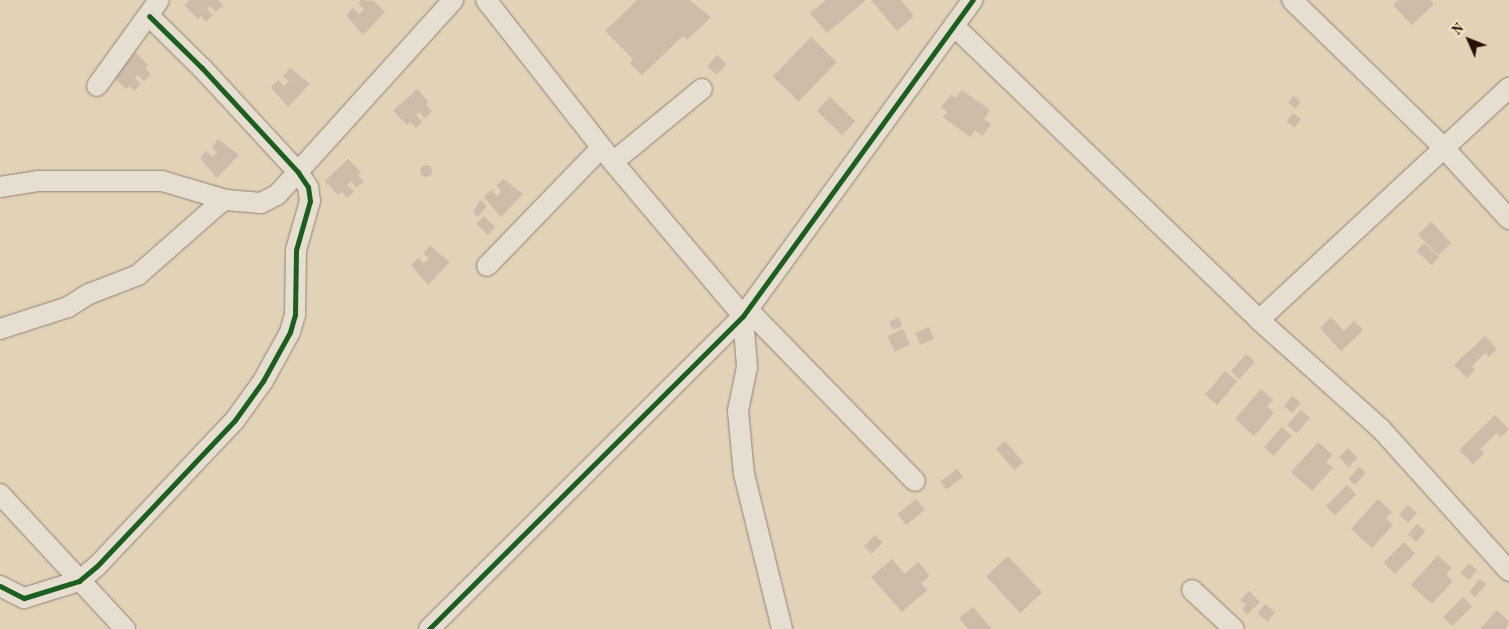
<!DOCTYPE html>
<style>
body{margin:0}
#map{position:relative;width:1509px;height:629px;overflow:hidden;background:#e2d2b8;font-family:"Old Standard TT",serif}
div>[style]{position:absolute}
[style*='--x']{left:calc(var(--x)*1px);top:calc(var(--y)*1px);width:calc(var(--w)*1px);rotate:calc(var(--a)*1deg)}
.building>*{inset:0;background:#cebba9;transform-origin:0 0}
.round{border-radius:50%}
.roads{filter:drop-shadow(0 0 1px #8f8373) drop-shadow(0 0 1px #8f8373)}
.minor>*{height:20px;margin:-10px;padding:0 10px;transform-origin:10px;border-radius:10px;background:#e6ded1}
.cycleway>*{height:5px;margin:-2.5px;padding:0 2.5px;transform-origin:2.5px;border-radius:2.5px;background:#1b5e20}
span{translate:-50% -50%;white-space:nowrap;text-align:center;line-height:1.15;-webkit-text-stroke:4px #f7e4c5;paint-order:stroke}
.north{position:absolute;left:1444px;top:15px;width:50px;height:50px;-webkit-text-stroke:4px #f7e4c5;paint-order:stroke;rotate:314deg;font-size:14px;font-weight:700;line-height:20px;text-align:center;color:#280f00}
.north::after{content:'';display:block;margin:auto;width:18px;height:22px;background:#280f00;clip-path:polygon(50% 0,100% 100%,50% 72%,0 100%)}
</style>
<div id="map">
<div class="building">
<i style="clip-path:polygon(190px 0,218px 0,223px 5px,216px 12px,210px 6px,207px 9px,213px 15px,206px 22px,201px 16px,198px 19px,184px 5px)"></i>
<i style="clip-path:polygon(361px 0,374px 1px,385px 12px,363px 35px,346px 15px,353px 8px,359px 14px,364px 9px,358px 3px)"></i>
<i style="clip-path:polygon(637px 0,689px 0,711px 17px,687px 40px,683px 36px,642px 75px,630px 63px,633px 59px,605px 31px)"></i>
<i style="clip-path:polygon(826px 0,866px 0,827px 33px,810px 13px)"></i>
<i style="clip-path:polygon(871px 0,901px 0,914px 16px,897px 31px)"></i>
<i style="clip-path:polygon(1399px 0,1430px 0,1434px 4px,1412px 25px,1393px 5px)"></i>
<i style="left:811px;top:37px;width:36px;height:55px;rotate:44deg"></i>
<i style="clip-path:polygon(136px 52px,148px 65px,145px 68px,151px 74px,144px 81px,138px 75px,135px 78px,141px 85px,134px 91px,129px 86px,126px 89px,112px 75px)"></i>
<i style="left:717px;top:55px;width:13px;height:15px;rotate:42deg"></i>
<i style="clip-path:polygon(290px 68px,310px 84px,288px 107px,271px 87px,278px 80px,284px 86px,289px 81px,283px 76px)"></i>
<i style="clip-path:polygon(417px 89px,429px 102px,426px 105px,432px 111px,425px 118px,419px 112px,416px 115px,422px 122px,416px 128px,410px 122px,407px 125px,393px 111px)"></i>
<i style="clip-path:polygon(962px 90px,990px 110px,984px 119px,991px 124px,982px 136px,975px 130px,970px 137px,943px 117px,947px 112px,941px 107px,951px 95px,956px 98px)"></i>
<i style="left:1294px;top:96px;width:9px;height:9px;rotate:41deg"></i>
<i style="left:830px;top:97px;width:35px;height:19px;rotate:44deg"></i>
<i style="left:1293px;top:113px;width:10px;height:11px;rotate:37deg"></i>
<i style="clip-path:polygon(218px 139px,239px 155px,217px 178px,200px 158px,206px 151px,213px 157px,217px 152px,212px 147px)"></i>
<i style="clip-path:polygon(348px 159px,361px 172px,358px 175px,364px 181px,356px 188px,351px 181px,347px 185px,354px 191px,347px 198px,342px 192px,338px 195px,325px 181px)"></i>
<i class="round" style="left:420px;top:165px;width:12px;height:12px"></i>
<i style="clip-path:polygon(503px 179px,523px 194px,501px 217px,484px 197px,491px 190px,497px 196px,501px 191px,496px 186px)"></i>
<i style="clip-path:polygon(480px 200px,487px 206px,478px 217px,473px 212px)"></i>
<i style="left:484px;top:216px;width:16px;height:11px;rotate:45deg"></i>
<i style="left:1431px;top:222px;width:29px;height:18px;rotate:46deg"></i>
<i style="left:1424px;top:243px;width:21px;height:11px;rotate:43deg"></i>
<i style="clip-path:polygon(430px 246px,450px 262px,428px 285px,411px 265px,418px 258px,424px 263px,429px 258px,423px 253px)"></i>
<i style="clip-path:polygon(899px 317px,902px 326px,893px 330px,889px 322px)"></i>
<i style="clip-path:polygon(1331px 317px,1344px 331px,1354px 321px,1363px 330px,1341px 351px,1320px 328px)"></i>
<i style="left:929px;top:327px;width:13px;height:15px;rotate:67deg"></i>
<i style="left:903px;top:329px;width:17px;height:17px;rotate:65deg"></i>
<i style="clip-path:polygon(1485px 336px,1497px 349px,1489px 357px,1485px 353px,1472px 366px,1475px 370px,1467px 378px,1454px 365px)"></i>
<i style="left:1246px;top:354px;width:12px;height:23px;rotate:42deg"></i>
<i style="left:1225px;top:371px;width:16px;height:31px;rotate:40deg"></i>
<i style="clip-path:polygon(1261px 389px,1273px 400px,1267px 406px,1274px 413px,1254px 436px,1235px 419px)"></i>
<i style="left:1292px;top:396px;width:11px;height:13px;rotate:38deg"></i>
<i style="left:1301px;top:410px;width:12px;height:20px;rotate:42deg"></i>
<i style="clip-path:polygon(1495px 415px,1509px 429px,1501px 437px,1496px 433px,1480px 449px,1484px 453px,1473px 464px,1459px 450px)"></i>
<i style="left:1282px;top:427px;width:13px;height:27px;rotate:42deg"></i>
<i style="left:1005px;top:441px;width:28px;height:12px;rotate:49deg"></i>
<i style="clip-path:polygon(1318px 442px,1332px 455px,1326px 462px,1333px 468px,1312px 491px,1291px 472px)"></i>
<i style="left:1348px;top:448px;width:14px;height:13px;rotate:45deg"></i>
<i style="left:1359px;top:467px;width:9px;height:16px;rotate:41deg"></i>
<i style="left:957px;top:469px;width:10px;height:21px;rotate:53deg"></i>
<i style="left:1347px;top:485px;width:13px;height:30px;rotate:45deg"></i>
<i style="left:916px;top:499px;width:14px;height:24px;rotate:51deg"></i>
<i style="clip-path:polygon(1378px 499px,1392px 512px,1386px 518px,1393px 525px,1372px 548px,1351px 529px)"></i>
<i style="left:1408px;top:505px;width:12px;height:13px;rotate:42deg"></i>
<i style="left:1417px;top:524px;width:11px;height:14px;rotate:41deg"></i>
<i style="left:875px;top:535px;width:11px;height:16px;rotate:45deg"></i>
<i style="left:1404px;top:542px;width:16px;height:29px;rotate:45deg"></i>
<i style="clip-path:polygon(1438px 555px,1452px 568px,1446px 574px,1453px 581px,1432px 604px,1411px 585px)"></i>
<i style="left:1008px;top:556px;width:50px;height:30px;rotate:47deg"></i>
<i style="clip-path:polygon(892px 559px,905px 574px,918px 562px,930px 576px,921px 583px,927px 590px,902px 612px,871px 577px)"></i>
<i style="left:1469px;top:563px;width:11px;height:13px;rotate:41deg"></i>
<i style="left:1480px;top:579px;width:8px;height:17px;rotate:40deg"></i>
<i style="clip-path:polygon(1249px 591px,1260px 602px,1247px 615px,1242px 609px,1246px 605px,1240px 600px)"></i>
<i style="left:1463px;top:597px;width:13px;height:28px;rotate:45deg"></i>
<i style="left:1265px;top:604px;width:13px;height:12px;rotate:39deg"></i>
<i style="clip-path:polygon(973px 607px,992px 629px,968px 629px,959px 618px)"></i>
<i style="clip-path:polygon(1497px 610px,1509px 621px,1506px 629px,1480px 629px)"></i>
</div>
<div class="roads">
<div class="minor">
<i style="--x:486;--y:0;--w:206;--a:51.9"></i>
<i style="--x:613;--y:162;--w:202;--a:49.8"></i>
<i style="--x:743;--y:316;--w:51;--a:85.5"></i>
<i style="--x:747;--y:367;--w:45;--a:101.6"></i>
<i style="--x:738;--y:411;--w:63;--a:84.6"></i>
<i style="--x:744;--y:474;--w:160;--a:76.2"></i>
<i style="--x:1292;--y:0;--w:211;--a:44.2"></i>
<i style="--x:1443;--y:147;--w:98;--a:47.5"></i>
<i style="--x:954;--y:26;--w:424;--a:43.9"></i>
<i style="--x:1259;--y:320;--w:164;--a:41.8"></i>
<i style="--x:1381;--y:429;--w:191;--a:48"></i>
<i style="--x:97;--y:86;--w:106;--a:-54.2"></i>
<i style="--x:613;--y:162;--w:115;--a:-39.4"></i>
<i style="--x:0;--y:187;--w:38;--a:-9"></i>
<i style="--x:38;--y:181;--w:124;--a:0"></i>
<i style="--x:162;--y:181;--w:67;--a:16.5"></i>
<i style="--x:487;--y:266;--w:164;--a:-46"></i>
<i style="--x:748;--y:310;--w:239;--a:45.7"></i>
<i style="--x:1259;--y:320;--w:341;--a:-42.9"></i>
<i style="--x:0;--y:329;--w:71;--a:-17.9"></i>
<i style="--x:68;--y:307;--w:25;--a:-32"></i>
<i style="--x:89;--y:294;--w:53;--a:-21.2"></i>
<i style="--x:138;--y:275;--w:109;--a:-41.3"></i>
<i style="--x:220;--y:203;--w:7;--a:-27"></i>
<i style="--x:226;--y:200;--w:35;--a:5"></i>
<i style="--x:261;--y:203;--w:18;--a:-27"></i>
<i style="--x:277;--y:195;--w:263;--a:-47.9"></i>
<i style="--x:0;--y:494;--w:184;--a:47.2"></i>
<i style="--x:0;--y:586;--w:27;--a:27"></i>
<i style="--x:24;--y:598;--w:58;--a:-17.2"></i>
<i style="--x:79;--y:581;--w:23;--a:-40"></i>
<i style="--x:97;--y:566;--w:201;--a:-46.6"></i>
<i style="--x:235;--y:420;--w:48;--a:-54.3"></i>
<i style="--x:263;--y:381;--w:56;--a:-61.1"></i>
<i style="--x:290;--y:332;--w:18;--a:-74"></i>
<i style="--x:295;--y:315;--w:65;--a:-89.1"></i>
<i style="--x:296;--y:250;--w:51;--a:-74.1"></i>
<i style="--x:310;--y:201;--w:14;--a:-98"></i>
<i style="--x:308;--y:187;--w:18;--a:-124"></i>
<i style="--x:298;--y:172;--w:142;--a:-132.7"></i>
<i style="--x:202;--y:68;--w:74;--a:-135.5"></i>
<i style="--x:1192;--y:590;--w:57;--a:42.9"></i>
<i style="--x:429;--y:629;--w:443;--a:-44.9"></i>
<i style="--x:743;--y:316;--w:391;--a:-54"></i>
</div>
</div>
<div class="cycleway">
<i style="--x:0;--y:586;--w:27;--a:27"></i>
<i style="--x:24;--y:598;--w:58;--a:-17.2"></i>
<i style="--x:79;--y:581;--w:23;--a:-40"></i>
<i style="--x:97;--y:566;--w:201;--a:-46.6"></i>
<i style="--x:235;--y:420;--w:48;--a:-54.3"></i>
<i style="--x:263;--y:381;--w:56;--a:-61.1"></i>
<i style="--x:290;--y:332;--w:18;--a:-74"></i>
<i style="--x:295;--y:315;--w:65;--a:-89.1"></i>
<i style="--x:296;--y:250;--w:51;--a:-74.1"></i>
<i style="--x:310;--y:201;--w:14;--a:-98"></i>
<i style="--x:308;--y:187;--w:18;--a:-124"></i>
<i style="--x:298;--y:172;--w:142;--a:-132.7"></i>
<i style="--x:202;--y:68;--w:74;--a:-135.5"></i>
<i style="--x:429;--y:629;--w:443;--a:-44.9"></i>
<i style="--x:743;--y:316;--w:391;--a:-54"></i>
</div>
<div class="north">N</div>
</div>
